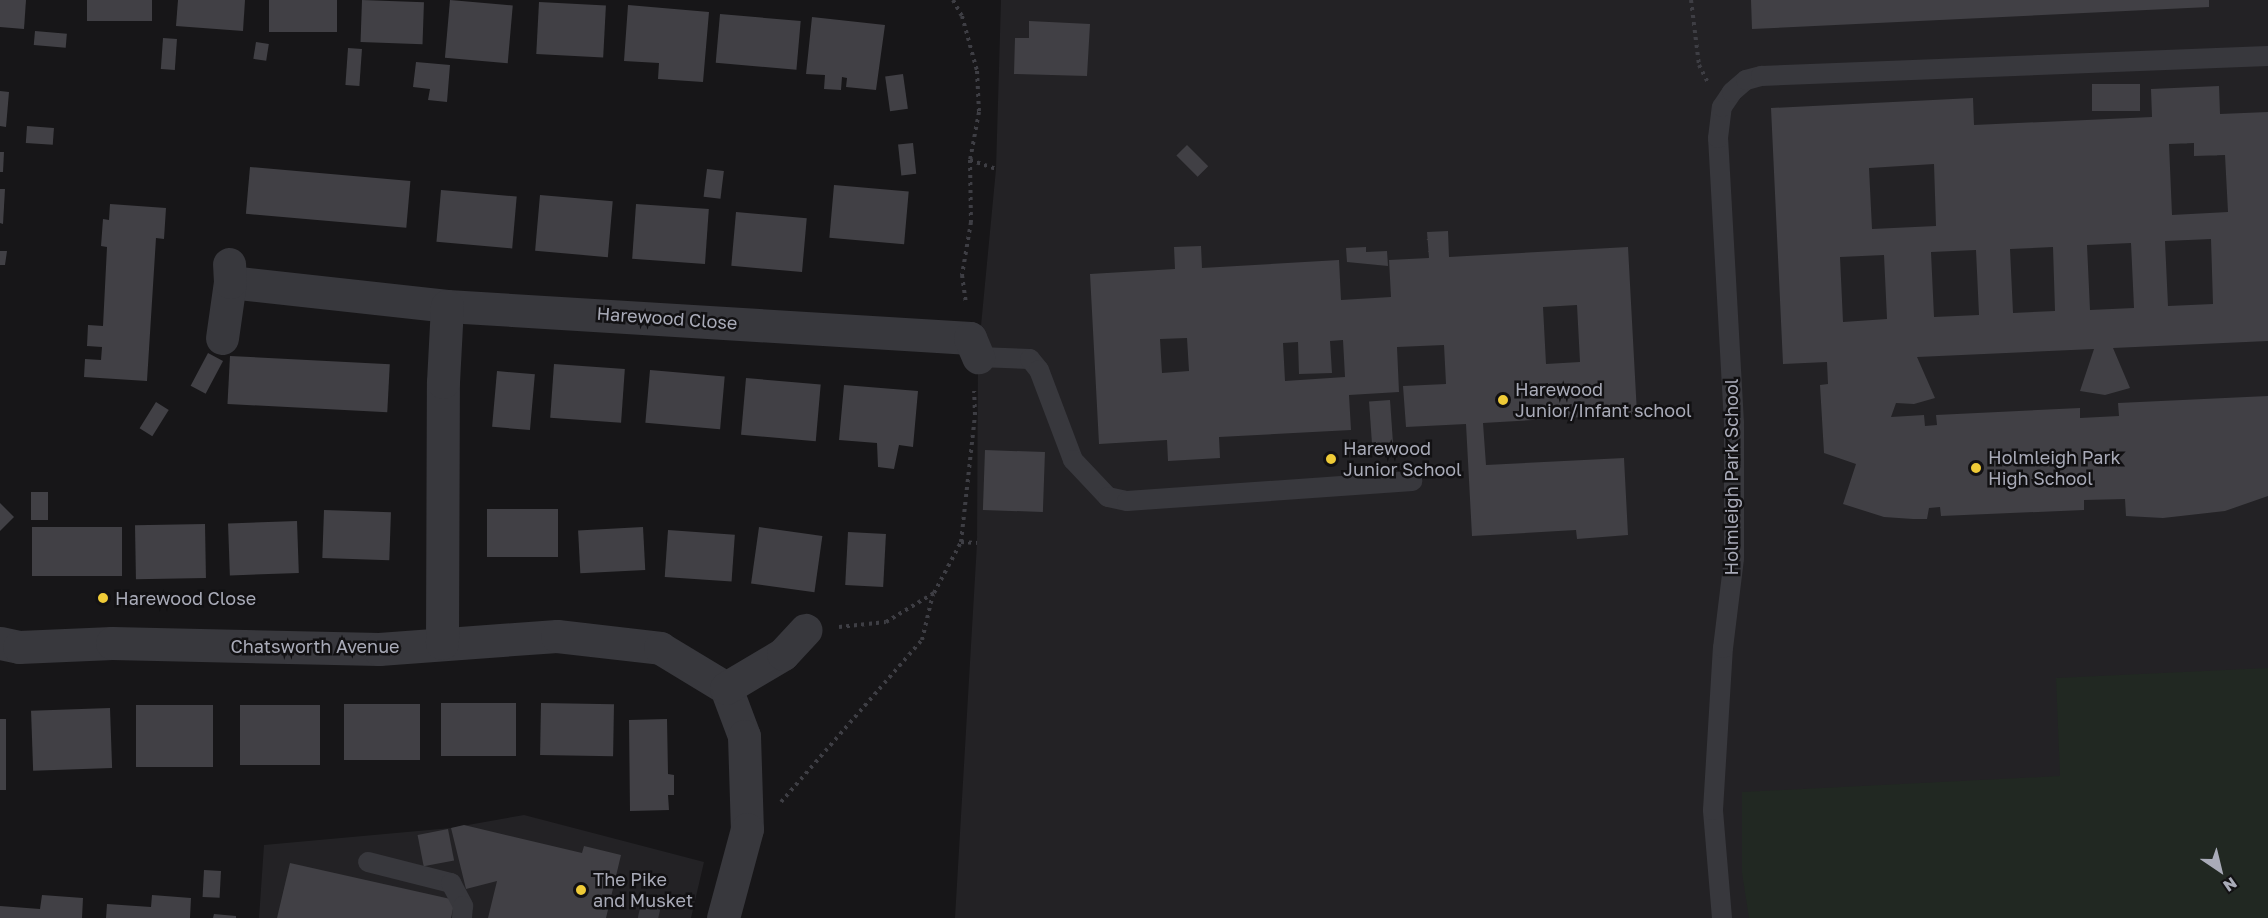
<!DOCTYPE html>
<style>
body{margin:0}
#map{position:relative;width:2268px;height:918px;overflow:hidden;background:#171618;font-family:"Golos Text",sans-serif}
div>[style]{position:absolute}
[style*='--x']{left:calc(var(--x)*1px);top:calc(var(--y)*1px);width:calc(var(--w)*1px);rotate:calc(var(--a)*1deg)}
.built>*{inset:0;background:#232225}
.green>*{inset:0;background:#212822}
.building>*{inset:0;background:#414045;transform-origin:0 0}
.path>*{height:4px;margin-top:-2px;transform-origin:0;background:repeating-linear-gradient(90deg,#3e3e44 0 3px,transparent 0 7.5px)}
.lane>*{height:20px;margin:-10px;padding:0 10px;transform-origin:10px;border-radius:10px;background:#38383d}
.street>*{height:33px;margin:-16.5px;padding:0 16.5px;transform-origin:16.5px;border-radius:16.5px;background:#38383d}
.dots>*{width:16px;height:16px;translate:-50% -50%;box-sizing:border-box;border:3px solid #121113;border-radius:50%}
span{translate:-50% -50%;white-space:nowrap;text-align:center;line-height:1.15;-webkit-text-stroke:5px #121113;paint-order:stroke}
.street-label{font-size:18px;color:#a9abb8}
.poi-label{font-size:18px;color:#a9abb8}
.left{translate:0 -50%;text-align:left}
.north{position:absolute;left:2190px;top:840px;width:60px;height:60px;-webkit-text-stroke:4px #121113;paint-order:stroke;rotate:145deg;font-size:16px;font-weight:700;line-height:24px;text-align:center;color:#a9abb8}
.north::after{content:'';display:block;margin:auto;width:21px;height:27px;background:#a9abb8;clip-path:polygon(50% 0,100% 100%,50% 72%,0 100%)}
</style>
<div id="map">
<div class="built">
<i style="clip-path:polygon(1001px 0,2268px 0,2268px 918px,955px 918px,977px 543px,978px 357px,996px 169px)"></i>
<i style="clip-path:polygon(524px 815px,704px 862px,691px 918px,259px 918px,264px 845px,451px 828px)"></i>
</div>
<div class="green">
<i style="clip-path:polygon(2268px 668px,2268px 918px,1749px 918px,1742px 873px,1742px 792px,2060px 776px,2056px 678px)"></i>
</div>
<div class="building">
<i style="clip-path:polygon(0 0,26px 0,24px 29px,0 27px)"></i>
<i style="left:87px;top:0;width:65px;height:21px"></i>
<i style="clip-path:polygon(178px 0,245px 0,243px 31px,176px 26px)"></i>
<i style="left:269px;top:0;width:68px;height:32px"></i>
<i style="left:362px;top:0;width:62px;height:42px;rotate:2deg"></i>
<i style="left:450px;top:0;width:63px;height:58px;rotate:5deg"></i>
<i style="clip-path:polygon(1751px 0,2209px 0,2209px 7px,1752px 29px)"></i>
<i style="left:539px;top:2px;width:67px;height:52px;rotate:3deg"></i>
<i style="clip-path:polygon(628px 5px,709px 12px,703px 82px,658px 79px,659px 63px,624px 61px)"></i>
<i style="left:720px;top:14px;width:81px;height:49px;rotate:5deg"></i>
<i style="clip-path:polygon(812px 17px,885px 25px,876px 90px,846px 87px,847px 78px,842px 77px,841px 90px,824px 89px,825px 75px,806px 74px)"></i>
<i style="clip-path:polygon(1029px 21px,1090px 24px,1087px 76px,1014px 74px,1015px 38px,1029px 38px)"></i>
<i style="left:35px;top:31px;width:32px;height:14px;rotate:5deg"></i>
<i style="left:163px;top:38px;width:14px;height:31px;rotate:4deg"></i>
<i style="left:256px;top:42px;width:13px;height:17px;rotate:9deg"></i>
<i style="left:348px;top:48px;width:14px;height:37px;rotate:4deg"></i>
<i style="clip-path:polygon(416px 62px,450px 65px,447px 102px,428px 100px,430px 89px,413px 87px)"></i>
<i style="left:903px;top:74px;width:35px;height:18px;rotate:82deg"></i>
<i style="left:2140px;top:84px;width:27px;height:48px;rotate:90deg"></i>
<i style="clip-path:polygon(evenodd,2219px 86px,2220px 114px,2268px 112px,2268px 341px,2113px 348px,2130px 388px,2105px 395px,2080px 391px,2094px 349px,1917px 357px,1935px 398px,1914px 404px,1896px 403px,1891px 417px,1924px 415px,1925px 426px,1937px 425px,1936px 415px,2080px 408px,2080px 418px,2119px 416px,2118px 403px,2268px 396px,2268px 496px,2225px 511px,2163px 518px,2126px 516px,2125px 499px,2084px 500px,2084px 510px,1941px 516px,1940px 507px,1929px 508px,1927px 519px,1913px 519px,1884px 517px,1843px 504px,1856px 464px,1824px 453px,1820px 385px,1828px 384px,1827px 362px,1783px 364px,1771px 108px,1973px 98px,1974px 125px,2152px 117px,2151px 89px,2219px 86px,2194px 143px,2194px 156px,2225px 155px,2228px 212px,2172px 215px,2169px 144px,2194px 143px,2219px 86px,1934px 164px,1936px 226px,1872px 229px,1869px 168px,1934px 164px,2219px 86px,2211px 239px,2213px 304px,2168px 306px,2165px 241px,2211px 239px,2219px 86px,2131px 243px,2134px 308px,2090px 310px,2087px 245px,2131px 243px,2219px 86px,2053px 247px,2055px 311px,2013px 313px,2010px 249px,2053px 247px,2219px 86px,1976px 250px,1979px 315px,1934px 317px,1931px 252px,1976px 250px,2219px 86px,1884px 255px,1887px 319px,1843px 322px,1840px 257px,1884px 255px)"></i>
<i style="clip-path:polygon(0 91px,9px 92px,6px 127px,0 126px)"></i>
<i style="left:27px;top:126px;width:27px;height:17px;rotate:4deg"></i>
<i style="left:913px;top:143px;width:31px;height:15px;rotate:84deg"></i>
<i style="left:1187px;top:145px;width:30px;height:15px;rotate:45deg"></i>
<i style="clip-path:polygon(0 152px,4px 152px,3px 172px,0 172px)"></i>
<i style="left:250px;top:167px;width:161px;height:47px;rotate:5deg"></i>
<i style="left:707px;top:169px;width:17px;height:28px;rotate:7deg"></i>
<i style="left:834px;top:185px;width:75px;height:53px;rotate:5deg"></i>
<i style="clip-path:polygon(0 189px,5px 189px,3px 224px,0 223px)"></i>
<i style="left:441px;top:190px;width:76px;height:52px;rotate:5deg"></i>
<i style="left:540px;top:195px;width:73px;height:56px;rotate:5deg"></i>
<i style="clip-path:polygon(110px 204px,166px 208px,164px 239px,156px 238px,147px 381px,84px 377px,85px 359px,101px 360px,102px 347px,87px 346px,88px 325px,103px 326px,107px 247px,101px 246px,103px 219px,109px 220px)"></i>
<i style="left:636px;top:204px;width:73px;height:55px;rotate:4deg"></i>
<i style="left:736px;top:212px;width:71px;height:54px;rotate:5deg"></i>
<i style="clip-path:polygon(evenodd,1448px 231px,1449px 257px,1628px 247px,1637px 414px,1483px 423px,1486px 465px,1624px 458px,1628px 535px,1577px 539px,1576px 530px,1472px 536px,1466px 424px,1406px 427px,1403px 386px,1446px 384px,1444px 345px,1397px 347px,1399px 392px,1349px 395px,1351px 430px,1219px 437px,1220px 458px,1168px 461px,1167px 440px,1099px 444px,1090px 274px,1175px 269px,1174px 247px,1201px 246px,1202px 268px,1339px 260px,1341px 300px,1391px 297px,1389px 260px,1429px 258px,1427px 232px,1448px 231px,1577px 305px,1580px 362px,1546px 364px,1543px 307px,1577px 305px,1448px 231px,1187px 338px,1189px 371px,1162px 373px,1160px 339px,1187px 338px,1448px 231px,1343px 340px,1345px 377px,1285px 381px,1283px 343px,1298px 342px,1299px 374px,1332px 373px,1330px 341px,1343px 340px)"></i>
<i style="clip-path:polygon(1366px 247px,1366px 252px,1387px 251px,1388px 266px,1347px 262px,1346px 248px)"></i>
<i style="clip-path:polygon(0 251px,7px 251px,5px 265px,0 265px)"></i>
<i style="left:208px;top:353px;width:17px;height:37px;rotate:28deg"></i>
<i style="left:230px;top:356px;width:160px;height:48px;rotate:3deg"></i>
<i style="left:554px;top:364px;width:71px;height:54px;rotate:4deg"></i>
<i style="left:650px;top:370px;width:75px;height:53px;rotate:5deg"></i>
<i style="left:497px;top:371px;width:38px;height:56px;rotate:5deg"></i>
<i style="left:746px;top:378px;width:75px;height:57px;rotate:5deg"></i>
<i style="clip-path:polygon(844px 385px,918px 391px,913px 447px,899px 445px,894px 469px,878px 467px,877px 443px,839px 440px)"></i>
<i style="left:1390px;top:400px;width:43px;height:21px;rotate:86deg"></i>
<i style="left:156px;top:402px;width:15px;height:31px;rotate:32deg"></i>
<i style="left:985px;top:450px;width:60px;height:60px;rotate:2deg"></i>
<i style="left:31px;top:492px;width:17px;height:28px"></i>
<i style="clip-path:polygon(0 503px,14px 517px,0 531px)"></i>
<i style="left:558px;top:509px;width:48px;height:71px;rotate:90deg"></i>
<i style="left:324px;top:510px;width:67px;height:48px;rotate:2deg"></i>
<i style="left:297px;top:521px;width:52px;height:69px;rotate:88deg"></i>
<i style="left:205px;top:524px;width:54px;height:70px;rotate:89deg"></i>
<i style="left:122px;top:527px;width:49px;height:90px;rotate:90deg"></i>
<i style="left:643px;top:527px;width:43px;height:65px;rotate:87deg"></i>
<i style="left:759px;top:527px;width:64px;height:57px;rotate:8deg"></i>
<i style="left:668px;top:530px;width:67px;height:47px;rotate:4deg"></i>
<i style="left:848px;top:532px;width:38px;height:53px;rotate:3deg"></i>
<i style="left:441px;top:703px;width:75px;height:53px"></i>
<i style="left:541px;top:703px;width:73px;height:52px;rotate:1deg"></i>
<i style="left:344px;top:704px;width:76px;height:56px"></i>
<i style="left:213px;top:705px;width:62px;height:77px;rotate:90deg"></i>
<i style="left:320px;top:705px;width:60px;height:80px;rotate:90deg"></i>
<i style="left:110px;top:708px;width:60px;height:79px;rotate:88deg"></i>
<i style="left:0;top:719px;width:6px;height:71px"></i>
<i style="clip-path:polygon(667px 719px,668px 774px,674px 775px,674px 795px,668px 795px,669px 810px,630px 811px,629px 720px)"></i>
<i style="clip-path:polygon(464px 825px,582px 853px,584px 846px,621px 855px,606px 918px,488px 918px,497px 881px,466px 889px,451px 828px)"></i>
<i style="left:448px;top:829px;width:32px;height:31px;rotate:79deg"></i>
<i style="clip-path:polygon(290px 863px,455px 900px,451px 918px,277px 918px)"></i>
<i style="left:204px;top:870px;width:17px;height:27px;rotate:3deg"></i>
<i style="clip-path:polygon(42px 895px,83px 898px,82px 918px,0 918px,0 906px,40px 909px)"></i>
<i style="clip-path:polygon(152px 895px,191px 898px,190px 918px,106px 918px,107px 904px,151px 907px)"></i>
<i style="clip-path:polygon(214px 914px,236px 916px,236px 918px,213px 918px)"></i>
</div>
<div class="path">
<i style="--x:953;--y:0;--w:18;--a:61"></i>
<i style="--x:962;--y:16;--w:57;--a:74.7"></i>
<i style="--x:977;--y:71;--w:41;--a:87.2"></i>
<i style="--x:979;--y:112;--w:49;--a:100.6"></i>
<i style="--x:970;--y:160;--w:62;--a:89.1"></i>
<i style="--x:971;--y:222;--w:54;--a:99.6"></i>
<i style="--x:962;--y:275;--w:27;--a:82"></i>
<i style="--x:1691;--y:0;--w:65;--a:83"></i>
<i style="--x:1699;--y:65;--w:18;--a:63"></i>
<i style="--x:970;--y:160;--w:28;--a:19"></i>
<i style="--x:961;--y:542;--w:16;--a:4"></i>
<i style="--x:839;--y:627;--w:47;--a:-6.1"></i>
<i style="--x:886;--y:622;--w:56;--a:-31.1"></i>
<i style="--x:934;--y:593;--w:58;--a:-62.1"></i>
<i style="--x:961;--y:542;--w:128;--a:-83.7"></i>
<i style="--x:975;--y:415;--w:24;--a:-92"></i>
<i style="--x:781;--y:802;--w:215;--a:-49"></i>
<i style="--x:922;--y:640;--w:47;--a:-76.6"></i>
</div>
<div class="lane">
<i style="--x:978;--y:357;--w:52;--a:2.2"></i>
<i style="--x:1030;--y:359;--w:14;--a:51"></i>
<i style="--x:1039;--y:370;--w:96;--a:69.3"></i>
<i style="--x:1073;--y:460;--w:51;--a:46.6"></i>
<i style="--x:1108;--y:497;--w:19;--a:12"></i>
<i style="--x:1127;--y:501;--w:286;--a:-4"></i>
<i style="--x:368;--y:862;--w:86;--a:14.2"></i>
<i style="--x:451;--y:883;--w:26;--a:62"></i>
<i style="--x:463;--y:906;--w:12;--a:95"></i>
<i style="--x:648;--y:918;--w:9;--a:-77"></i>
<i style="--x:1722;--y:918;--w:108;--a:-94.8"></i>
<i style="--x:1713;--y:810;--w:162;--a:-86.5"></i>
<i style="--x:1723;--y:648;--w:91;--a:-83"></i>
<i style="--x:1734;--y:558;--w:135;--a:-90"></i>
<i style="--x:1734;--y:423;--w:285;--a:-93.2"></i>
<i style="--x:1718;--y:138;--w:31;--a:-83"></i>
<i style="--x:1722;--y:107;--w:18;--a:-56"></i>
<i style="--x:1732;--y:92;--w:18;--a:-41"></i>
<i style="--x:1746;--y:80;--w:16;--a:-15"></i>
<i style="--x:1761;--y:76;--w:507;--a:-2.26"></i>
</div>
<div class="street">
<i style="--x:230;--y:282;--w:218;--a:6.3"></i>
<i style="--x:447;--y:306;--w:524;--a:3.5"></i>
<i style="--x:970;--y:338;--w:21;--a:67"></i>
<i style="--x:222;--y:338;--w:57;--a:-81.9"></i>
<i style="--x:230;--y:282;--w:18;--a:-93"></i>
<i style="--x:0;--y:643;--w:19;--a:12"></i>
<i style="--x:19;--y:647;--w:93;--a:-2.5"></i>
<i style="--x:112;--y:643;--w:267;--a:1.3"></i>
<i style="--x:379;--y:649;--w:178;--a:-4.2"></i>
<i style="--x:557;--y:636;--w:104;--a:6.6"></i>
<i style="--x:660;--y:648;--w:77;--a:31.2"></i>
<i style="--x:726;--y:688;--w:51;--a:69.4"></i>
<i style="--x:744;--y:736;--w:93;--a:88.2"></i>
<i style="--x:747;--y:829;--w:92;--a:105.1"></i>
<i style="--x:442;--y:643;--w:261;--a:-89.8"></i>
<i style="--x:443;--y:382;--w:76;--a:-87"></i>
<i style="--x:726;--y:688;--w:66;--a:-30.8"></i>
<i style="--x:783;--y:654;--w:33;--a:-47"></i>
</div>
<div class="dots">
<i style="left:1503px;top:400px;background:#efcb37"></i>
<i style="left:1331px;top:459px;background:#efcb37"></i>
<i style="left:1976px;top:468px;background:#efcb37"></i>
<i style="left:103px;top:598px;background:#efcb37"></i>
<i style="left:581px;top:890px;background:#efcb37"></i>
</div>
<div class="street-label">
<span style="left:667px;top:318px;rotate:4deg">Harewood Close</span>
<span style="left:1731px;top:477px;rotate:-90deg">Holmleigh Park School</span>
<span style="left:315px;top:646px">Chatsworth Avenue</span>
</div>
<div class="poi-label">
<span class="left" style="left:1515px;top:400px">Harewood<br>Junior/Infant school</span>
<span class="left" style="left:1343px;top:459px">Harewood<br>Junior School</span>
<span class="left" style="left:1988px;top:468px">Holmleigh Park<br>High School</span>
<span class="left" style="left:115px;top:598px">Harewood Close</span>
<span class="left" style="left:593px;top:890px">The Pike<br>and Musket</span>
</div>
<div class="north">N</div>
</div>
